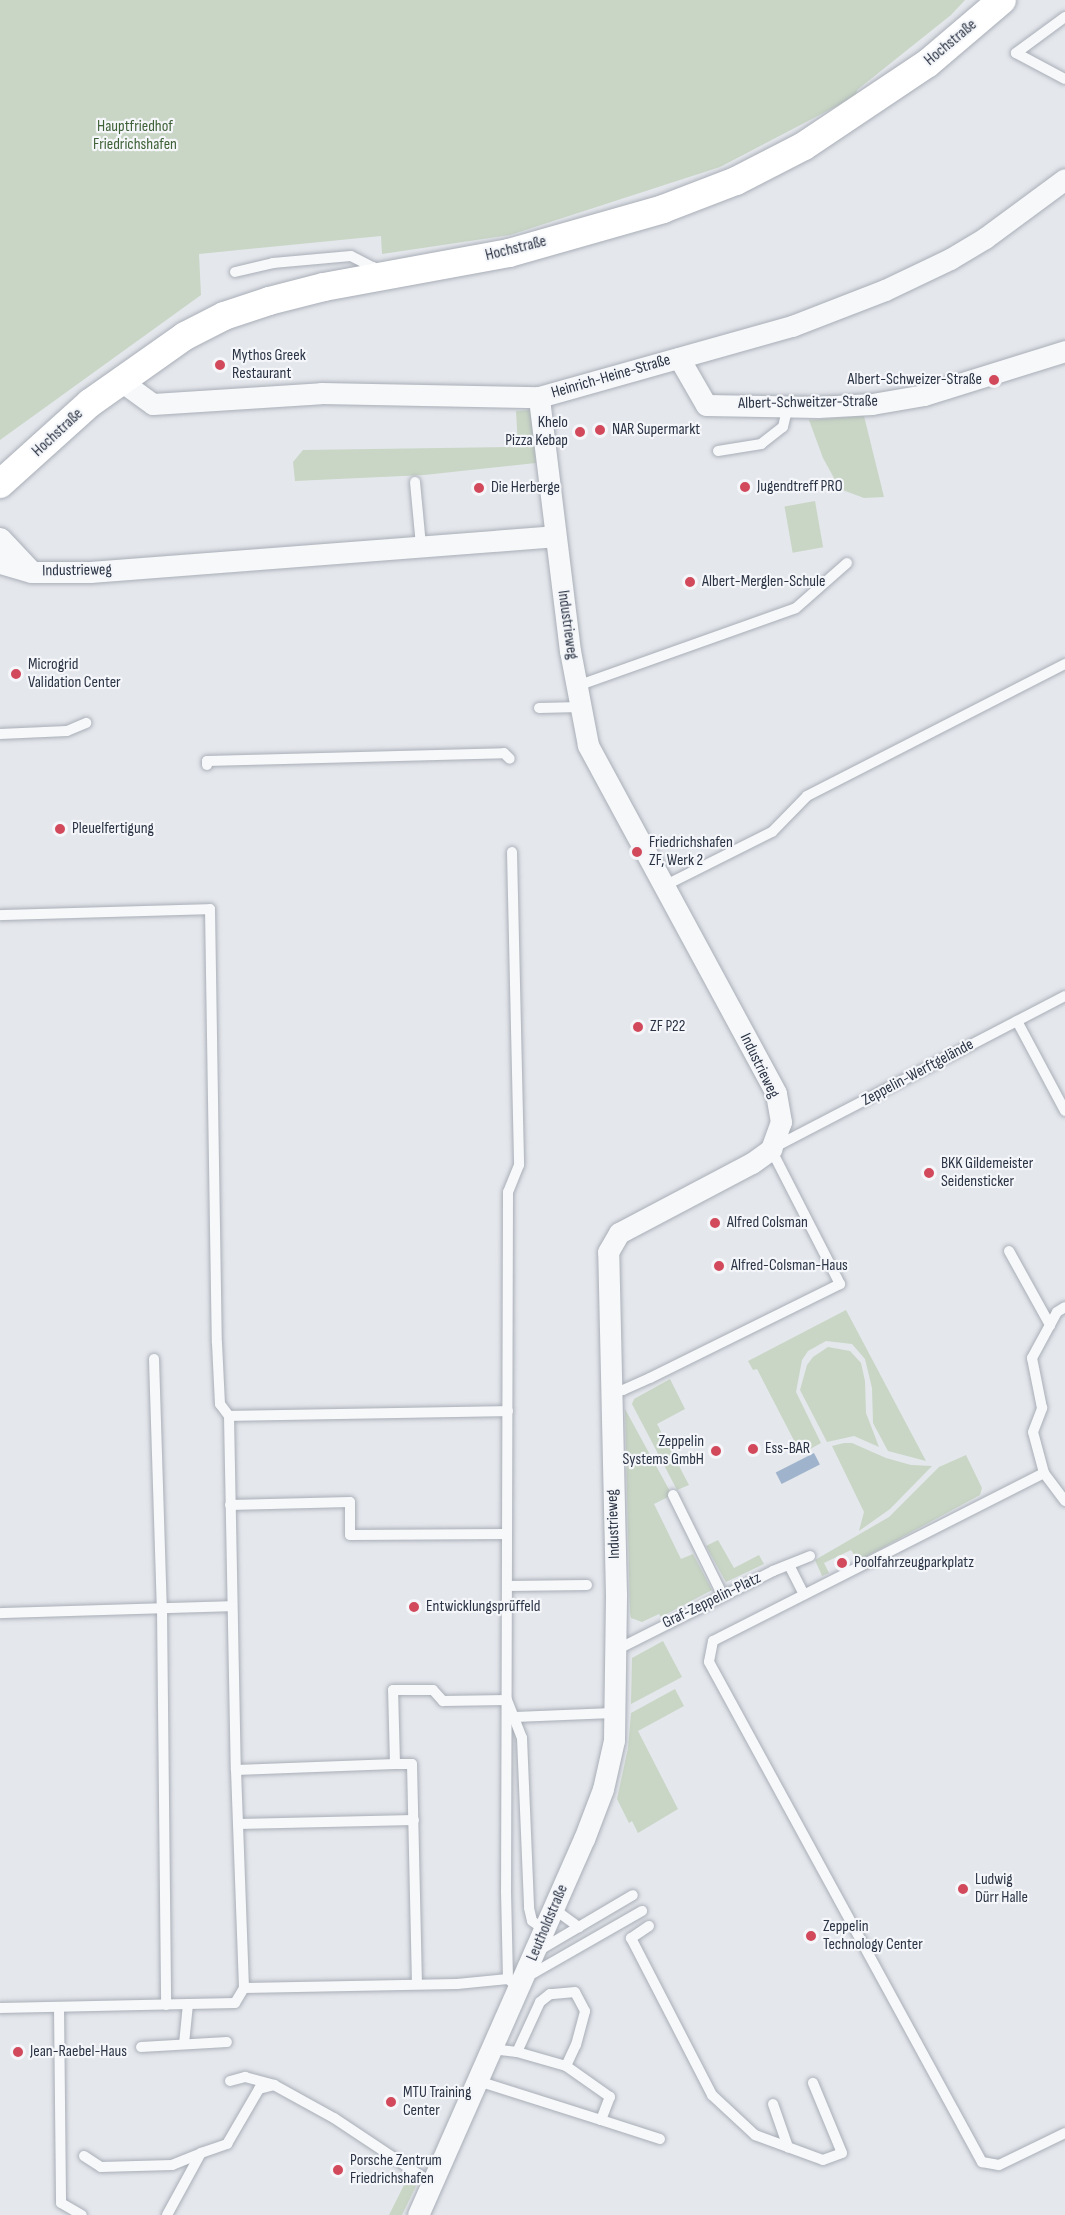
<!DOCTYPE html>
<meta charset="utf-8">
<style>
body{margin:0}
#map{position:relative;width:1065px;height:2215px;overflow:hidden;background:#e4e7ec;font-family:"Sofia Sans Condensed",sans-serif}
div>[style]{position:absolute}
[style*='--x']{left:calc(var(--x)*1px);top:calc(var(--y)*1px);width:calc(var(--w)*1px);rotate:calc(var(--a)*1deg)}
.green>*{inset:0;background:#c9d6c5;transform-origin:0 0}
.water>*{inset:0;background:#9fb4cc;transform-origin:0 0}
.roads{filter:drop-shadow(0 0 2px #a9aeb7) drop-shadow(0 0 2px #a9aeb7)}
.service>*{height:10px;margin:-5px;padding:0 5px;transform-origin:5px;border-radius:5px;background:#f7f8fa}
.minor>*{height:21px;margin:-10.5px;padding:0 10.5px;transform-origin:10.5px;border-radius:10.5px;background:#f7f8fa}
.secondary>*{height:28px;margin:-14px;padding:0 14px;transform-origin:14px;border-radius:14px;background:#fff}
.dots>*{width:16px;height:16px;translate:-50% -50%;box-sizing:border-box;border:3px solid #f4f6f9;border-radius:50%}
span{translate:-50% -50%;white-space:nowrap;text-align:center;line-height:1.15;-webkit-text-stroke:4.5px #f4f6f9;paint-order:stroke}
.street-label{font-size:16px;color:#2b3445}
.park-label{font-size:16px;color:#3f6138}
.poi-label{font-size:16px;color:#2b3445}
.left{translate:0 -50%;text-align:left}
.right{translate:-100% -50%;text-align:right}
</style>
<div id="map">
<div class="green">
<i style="clip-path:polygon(0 0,965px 0,951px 15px,857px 90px,856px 96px,720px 167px,510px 235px,382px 254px,381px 236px,199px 254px,201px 295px,0 440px)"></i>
<i style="clip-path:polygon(531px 410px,536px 463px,424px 475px,295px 481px,293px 462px,303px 450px,518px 447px,516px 411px)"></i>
<i style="clip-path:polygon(864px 416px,884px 497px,864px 498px,840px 489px,823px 458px,809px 420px)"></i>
<i style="left:815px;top:501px;width:47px;height:31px;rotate:80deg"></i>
<i style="clip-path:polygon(846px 1310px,926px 1461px,888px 1451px,873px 1423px,872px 1388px,865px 1359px,852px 1344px,826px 1341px,808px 1351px,802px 1360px,796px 1392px,821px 1443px,801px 1454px,757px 1369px,753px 1370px,748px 1361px)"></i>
<i style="clip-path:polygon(828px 1347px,850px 1351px,861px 1363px,865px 1381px,866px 1413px,879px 1447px,854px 1436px,827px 1442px,800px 1390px,807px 1365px,813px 1357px)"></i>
<i style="clip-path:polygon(670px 1379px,685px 1409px,657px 1424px,689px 1485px,677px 1490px,632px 1404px,634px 1399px)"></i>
<i style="clip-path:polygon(625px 1409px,672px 1495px,654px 1504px,681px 1559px,693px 1554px,712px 1590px,661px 1617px,659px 1614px,642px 1622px,631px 1618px,630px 1613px)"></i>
<i style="clip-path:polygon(844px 1443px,852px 1443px,886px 1458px,911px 1465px,932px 1466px,890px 1509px,859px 1531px,864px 1512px,832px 1446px)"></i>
<i style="clip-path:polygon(966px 1455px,982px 1488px,980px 1495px,858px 1561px,851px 1550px,824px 1563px,829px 1573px,822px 1576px,815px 1560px,889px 1517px,939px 1467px)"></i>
<i style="clip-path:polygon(718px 1540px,734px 1568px,759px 1555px,764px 1564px,726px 1582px,706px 1546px)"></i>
<i style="clip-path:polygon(663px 1641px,682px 1677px,631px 1704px,632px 1658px)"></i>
<i style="clip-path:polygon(675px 1689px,684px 1706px,638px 1731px,678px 1809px,638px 1833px,632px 1821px,629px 1823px,617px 1799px,628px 1748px,631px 1713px)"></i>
<i style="clip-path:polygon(408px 2177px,414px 2181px,416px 2186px,402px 2215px,389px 2215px)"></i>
</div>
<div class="water">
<i style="left:814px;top:1453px;width:13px;height:43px;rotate:63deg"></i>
</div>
<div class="roads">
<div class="service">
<i style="--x:1065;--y:17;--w:61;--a:143.7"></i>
<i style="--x:1016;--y:53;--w:55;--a:28"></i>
<i style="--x:235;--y:272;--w:39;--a:-13"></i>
<i style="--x:273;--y:263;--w:78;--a:-5.1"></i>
<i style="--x:351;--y:256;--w:25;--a:27"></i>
<i style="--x:373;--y:267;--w:7;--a:90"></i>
<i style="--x:718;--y:451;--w:44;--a:-9.2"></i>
<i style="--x:761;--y:444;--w:28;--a:-38"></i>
<i style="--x:783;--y:427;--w:22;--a:-77"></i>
<i style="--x:415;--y:482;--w:64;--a:84.6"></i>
<i style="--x:577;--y:686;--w:232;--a:-19.6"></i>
<i style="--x:796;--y:608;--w:68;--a:-41.4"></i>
<i style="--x:539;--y:708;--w:42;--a:-1.4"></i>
<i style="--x:0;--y:734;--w:67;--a:-2.6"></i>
<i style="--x:67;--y:731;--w:21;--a:-23"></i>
<i style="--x:207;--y:765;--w:4;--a:-90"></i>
<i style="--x:207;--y:761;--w:297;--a:-1.5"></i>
<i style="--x:504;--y:753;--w:8;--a:45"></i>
<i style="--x:512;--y:852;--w:313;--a:88.7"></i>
<i style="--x:519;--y:1165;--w:29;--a:112"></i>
<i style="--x:508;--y:1192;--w:699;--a:90.16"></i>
<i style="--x:506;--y:1891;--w:88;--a:88.7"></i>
<i style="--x:508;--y:1979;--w:16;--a:40"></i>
<i style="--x:664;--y:886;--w:121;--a:-26.6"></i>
<i style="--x:772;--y:832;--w:50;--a:-45.8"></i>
<i style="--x:807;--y:796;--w:290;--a:-27.1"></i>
<i style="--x:0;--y:915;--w:210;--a:-1.6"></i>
<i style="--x:210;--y:909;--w:434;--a:89.1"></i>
<i style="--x:217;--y:1343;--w:61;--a:87.2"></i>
<i style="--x:220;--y:1404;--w:15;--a:53"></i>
<i style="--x:229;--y:1416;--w:354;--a:88.9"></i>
<i style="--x:236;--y:1770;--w:218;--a:87.9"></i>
<i style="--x:244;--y:1988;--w:17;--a:121"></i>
<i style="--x:235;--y:2003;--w:235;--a:178.8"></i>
<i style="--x:1017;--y:1021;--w:102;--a:61.9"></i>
<i style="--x:1009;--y:1251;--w:85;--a:61"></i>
<i style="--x:154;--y:1359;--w:250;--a:88.2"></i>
<i style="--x:162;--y:1609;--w:396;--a:89.4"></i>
<i style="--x:610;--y:1392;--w:13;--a:-9"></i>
<i style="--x:623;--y:1390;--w:30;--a:-24"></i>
<i style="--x:650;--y:1378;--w:212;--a:-26.3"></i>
<i style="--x:840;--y:1284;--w:152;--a:-117.1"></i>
<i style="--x:771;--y:1149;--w:331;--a:-27.5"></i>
<i style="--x:229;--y:1416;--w:279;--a:-1"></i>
<i style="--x:1044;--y:1473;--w:42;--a:-105"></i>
<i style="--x:1033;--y:1432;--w:26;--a:-69"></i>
<i style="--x:1042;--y:1408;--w:51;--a:-101.3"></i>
<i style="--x:1032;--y:1358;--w:52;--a:-61.5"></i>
<i style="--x:1057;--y:1312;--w:9;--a:-32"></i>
<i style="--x:673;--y:1495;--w:113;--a:63.7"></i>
<i style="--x:1065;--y:1501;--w:35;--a:-127"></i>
<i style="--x:1044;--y:1473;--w:371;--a:153.1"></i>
<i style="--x:713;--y:1641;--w:21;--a:101"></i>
<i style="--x:709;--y:1662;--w:570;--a:61.37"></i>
<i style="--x:982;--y:2162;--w:17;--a:10"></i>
<i style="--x:999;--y:2165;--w:73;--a:-25.9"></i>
<i style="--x:230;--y:1505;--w:120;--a:-1.4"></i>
<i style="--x:350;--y:1502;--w:33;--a:90"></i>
<i style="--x:350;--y:1535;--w:157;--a:-0.4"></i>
<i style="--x:789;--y:1565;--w:33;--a:63"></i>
<i style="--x:507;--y:1586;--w:80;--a:-0.7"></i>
<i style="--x:0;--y:1613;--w:232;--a:-1.7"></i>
<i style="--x:616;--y:1650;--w:176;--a:-26.7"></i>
<i style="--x:773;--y:1571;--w:40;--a:-22"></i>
<i style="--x:514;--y:1717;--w:100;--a:-2.3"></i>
<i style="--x:395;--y:1764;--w:17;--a:0"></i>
<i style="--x:412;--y:1764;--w:220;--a:88.7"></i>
<i style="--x:236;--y:1770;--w:159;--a:-2.2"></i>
<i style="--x:395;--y:1764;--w:74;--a:-91.5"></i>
<i style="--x:393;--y:1690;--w:40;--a:0"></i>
<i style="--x:433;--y:1690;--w:15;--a:48"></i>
<i style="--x:443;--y:1701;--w:64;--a:-0.9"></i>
<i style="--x:507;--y:1700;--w:41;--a:68.5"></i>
<i style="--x:522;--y:1738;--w:170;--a:87.6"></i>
<i style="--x:529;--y:1908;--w:13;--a:77"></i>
<i style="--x:532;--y:1921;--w:16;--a:35"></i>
<i style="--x:238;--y:1824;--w:176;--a:-1.3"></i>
<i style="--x:554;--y:1909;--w:31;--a:36"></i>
<i style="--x:649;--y:1926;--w:22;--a:146"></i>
<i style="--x:631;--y:1938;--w:177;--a:62.7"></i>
<i style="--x:712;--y:2095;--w:59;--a:42.9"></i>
<i style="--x:755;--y:2135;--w:72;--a:20.2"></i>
<i style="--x:823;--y:2160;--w:20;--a:-20"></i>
<i style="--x:842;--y:2153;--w:76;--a:-112.5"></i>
<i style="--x:538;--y:1951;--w:110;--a:-30.5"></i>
<i style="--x:525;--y:1978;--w:135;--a:-29.8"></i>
<i style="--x:244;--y:1988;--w:213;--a:-1.1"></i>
<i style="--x:457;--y:1984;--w:51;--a:-5.6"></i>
<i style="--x:59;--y:2007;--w:196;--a:89.4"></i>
<i style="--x:61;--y:2203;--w:24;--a:30"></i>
<i style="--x:184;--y:2044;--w:40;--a:-84.3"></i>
<i style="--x:141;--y:2047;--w:86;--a:-3.3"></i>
<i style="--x:492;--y:2049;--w:25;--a:7"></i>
<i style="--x:517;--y:2052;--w:51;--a:15.9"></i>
<i style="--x:566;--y:2066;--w:23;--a:-65"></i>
<i style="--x:576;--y:2045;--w:35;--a:-75"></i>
<i style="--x:585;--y:2011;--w:21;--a:-118"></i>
<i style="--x:575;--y:1992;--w:25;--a:175"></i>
<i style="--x:550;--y:1994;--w:13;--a:141"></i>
<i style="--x:540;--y:2002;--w:55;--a:114.7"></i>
<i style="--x:230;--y:2081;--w:16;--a:-15"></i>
<i style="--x:245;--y:2077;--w:30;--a:15"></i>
<i style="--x:478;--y:2081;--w:129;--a:17.6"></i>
<i style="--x:601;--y:2120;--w:25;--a:-69"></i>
<i style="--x:610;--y:2097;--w:54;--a:-144.8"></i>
<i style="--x:773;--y:2104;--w:46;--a:70.8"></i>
<i style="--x:601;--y:2120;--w:62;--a:17.9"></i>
<i style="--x:84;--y:2156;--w:20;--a:33"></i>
<i style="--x:101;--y:2167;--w:71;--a:-1.6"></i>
<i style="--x:172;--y:2165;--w:31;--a:-22"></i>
<i style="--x:167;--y:2215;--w:71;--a:-61.3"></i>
<i style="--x:201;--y:2153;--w:28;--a:-19"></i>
<i style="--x:227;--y:2144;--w:64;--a:-59.8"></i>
<i style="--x:259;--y:2089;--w:16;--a:-15"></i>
<i style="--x:274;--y:2085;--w:68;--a:28.8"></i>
<i style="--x:334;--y:2118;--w:118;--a:33.6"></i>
</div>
<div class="minor">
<i style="--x:679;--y:358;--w:54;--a:60.1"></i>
<i style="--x:706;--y:405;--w:112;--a:1"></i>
<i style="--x:818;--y:407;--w:54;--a:-3.2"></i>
<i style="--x:872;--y:404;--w:53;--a:-9.8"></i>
<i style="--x:924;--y:395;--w:148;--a:-17.3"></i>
<i style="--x:121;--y:381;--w:39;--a:36"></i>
<i style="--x:153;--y:404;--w:168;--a:-3.7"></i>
<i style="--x:321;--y:393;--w:218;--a:1.1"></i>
<i style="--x:539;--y:397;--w:263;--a:-15.7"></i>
<i style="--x:792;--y:326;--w:100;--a:-21.2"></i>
<i style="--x:885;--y:290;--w:72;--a:-25.5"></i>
<i style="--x:950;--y:259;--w:41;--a:-31"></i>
<i style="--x:985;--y:238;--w:99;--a:-36.4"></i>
<i style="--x:0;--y:538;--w:45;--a:46.8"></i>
<i style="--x:0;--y:563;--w:32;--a:16"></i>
<i style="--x:31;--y:572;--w:59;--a:0"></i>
<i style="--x:90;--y:572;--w:465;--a:-4.4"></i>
<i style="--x:418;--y:2215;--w:411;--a:-66.2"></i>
<i style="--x:584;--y:1839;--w:53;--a:-69.2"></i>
<i style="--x:603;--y:1789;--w:50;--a:-77.3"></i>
<i style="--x:614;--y:1740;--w:145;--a:-89.2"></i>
<i style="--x:616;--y:1595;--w:343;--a:-91.3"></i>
<i style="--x:608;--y:1252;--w:22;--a:-60"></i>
<i style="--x:619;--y:1233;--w:150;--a:-27.8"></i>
<i style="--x:752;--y:1163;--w:24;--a:-36"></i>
<i style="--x:771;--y:1149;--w:29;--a:-70"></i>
<i style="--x:781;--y:1122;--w:29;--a:-100"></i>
<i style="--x:776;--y:1093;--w:396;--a:-118.4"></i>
<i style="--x:588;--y:745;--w:96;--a:-100.8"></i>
<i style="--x:570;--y:651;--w:256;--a:-97"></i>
</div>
<div class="secondary">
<i style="--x:0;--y:484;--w:121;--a:-42"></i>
<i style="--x:90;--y:403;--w:116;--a:-35.2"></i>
<i style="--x:185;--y:336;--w:44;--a:-27.1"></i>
<i style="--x:224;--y:316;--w:47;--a:-18.4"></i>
<i style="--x:269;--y:301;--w:57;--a:-14.3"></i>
<i style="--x:324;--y:287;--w:188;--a:-10.4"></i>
<i style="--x:509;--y:253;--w:160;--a:-15.9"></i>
<i style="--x:663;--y:209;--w:78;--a:-21"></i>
<i style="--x:736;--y:181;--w:76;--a:-27.2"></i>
<i style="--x:804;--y:146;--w:149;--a:-33.8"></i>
<i style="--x:928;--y:63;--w:97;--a:-40.4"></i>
</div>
</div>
<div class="dots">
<i style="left:220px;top:365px;background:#d1495b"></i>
<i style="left:994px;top:380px;background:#d1495b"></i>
<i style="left:600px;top:430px;background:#d1495b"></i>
<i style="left:580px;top:432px;background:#d1495b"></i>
<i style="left:745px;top:487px;background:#d1495b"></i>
<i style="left:479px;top:488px;background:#d1495b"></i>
<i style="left:690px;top:582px;background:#d1495b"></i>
<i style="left:16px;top:674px;background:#d1495b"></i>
<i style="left:60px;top:829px;background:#d1495b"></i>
<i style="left:637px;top:852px;background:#d1495b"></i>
<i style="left:638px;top:1027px;background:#d1495b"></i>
<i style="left:929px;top:1173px;background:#d1495b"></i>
<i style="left:715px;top:1223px;background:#d1495b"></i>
<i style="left:719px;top:1266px;background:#d1495b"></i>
<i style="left:753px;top:1449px;background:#d1495b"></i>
<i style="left:716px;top:1451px;background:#d1495b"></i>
<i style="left:842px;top:1563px;background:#d1495b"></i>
<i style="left:414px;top:1607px;background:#d1495b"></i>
<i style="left:963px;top:1889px;background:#d1495b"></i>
<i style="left:811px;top:1936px;background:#d1495b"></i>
<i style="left:18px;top:2052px;background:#d1495b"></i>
<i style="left:391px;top:2102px;background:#d1495b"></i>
<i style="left:338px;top:2170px;background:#d1495b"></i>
</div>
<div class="street-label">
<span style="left:951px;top:43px;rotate:-40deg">Hochstraße</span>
<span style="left:516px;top:249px;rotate:-14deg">Hochstraße</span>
<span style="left:611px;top:377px;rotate:-16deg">Heinrich-Heine-Straße</span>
<span style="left:808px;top:403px;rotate:-1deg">Albert-Schweitzer-Straße</span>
<span style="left:58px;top:433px;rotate:-43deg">Hochstraße</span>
<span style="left:77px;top:571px;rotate:-1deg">Industrieweg</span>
<span style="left:567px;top:625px;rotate:82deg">Industrieweg</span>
<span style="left:759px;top:1066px;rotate:64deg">Industrieweg</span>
<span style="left:918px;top:1073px;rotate:-28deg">Zeppelin-Werftgelände</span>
<span style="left:614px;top:1524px;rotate:-92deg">Industrieweg</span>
<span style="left:712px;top:1601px;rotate:-26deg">Graf-Zeppelin-Platz</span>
<span style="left:548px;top:1923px;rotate:-67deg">Leutholdstraße</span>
</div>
<div class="park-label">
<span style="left:135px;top:136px">Hauptfriedhof<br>Friedrichshafen</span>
</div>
<div class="poi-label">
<span class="left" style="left:232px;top:365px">Mythos Greek<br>Restaurant</span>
<span class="right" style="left:982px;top:380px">Albert-Schweizer-Straße</span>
<span class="right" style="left:568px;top:432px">Khelo<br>Pizza Kebap</span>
<span class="left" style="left:612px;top:430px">NAR Supermarkt</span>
<span class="left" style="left:757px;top:487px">Jugendtreff PRO</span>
<span class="left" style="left:491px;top:488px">Die Herberge</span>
<span class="left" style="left:702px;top:582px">Albert-Merglen-Schule</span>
<span class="left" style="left:28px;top:674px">Microgrid<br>Validation Center</span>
<span class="left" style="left:72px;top:829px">Pleuelfertigung</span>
<span class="left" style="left:649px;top:852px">Friedrichshafen<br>ZF, Werk 2</span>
<span class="left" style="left:650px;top:1027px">ZF P22</span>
<span class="left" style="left:941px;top:1173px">BKK Gildemeister<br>Seidensticker</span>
<span class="left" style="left:727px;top:1223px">Alfred Colsman</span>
<span class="left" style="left:731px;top:1266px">Alfred-Colsman-Haus</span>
<span class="right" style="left:704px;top:1451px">Zeppelin<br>Systems GmbH</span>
<span class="left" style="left:765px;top:1449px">Ess-BAR</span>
<span class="left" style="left:854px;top:1563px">Poolfahrzeugparkplatz</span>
<span class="left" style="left:426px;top:1607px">Entwicklungsprüffeld</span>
<span class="left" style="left:975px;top:1889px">Ludwig<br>Dürr Halle</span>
<span class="left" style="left:823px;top:1936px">Zeppelin<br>Technology Center</span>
<span class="left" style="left:30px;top:2052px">Jean-Raebel-Haus</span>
<span class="left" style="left:403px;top:2102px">MTU Training<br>Center</span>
<span class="left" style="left:350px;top:2170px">Porsche Zentrum<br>Friedrichshafen</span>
</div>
</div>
